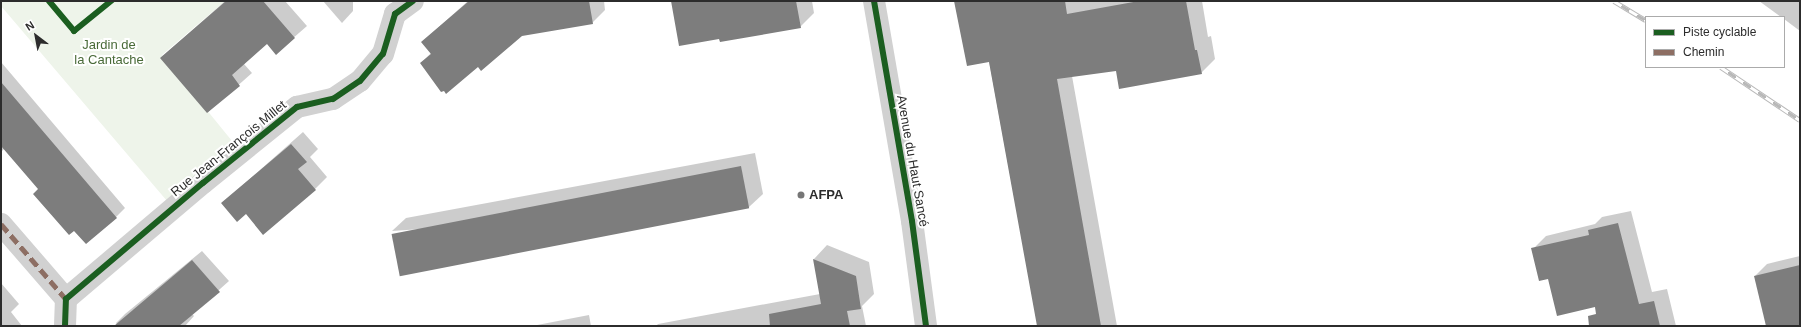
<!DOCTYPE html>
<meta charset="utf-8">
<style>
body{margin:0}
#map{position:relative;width:1801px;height:327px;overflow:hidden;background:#fff;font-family:Helvetica,sans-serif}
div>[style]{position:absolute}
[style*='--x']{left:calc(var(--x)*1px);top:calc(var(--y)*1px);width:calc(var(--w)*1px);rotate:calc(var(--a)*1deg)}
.green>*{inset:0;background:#eef4ea}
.shadow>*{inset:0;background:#0003}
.building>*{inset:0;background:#7d7d7d;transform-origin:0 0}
.minor>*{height:22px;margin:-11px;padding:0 11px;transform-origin:11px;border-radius:11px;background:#d1d1d1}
.rail>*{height:4.5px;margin-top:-2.25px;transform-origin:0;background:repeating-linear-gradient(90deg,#fff 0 9px,#b8b8b8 0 18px);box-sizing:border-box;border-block:1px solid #b8b8b8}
.quiet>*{height:5px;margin-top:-2.5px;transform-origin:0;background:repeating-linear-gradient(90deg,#8d6e63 0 10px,transparent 0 15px)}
.cycleway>*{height:6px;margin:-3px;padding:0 3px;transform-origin:3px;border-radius:3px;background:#1b5e20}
.dots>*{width:11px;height:11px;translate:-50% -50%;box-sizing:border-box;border:2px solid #fff;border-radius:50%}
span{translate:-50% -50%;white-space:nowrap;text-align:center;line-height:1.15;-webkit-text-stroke:4px #fff;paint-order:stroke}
.park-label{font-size:13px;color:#496a38}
.street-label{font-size:13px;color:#2c2c2c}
.poi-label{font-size:13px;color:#2c2c2c;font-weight:700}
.left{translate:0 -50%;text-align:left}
.frame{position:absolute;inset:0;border:2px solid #2c2c2c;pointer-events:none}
.legend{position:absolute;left:1645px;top:16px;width:140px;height:52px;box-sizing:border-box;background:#fff;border:1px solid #ababab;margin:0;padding:5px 7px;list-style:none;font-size:12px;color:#2c2c2c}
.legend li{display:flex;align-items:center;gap:8px;height:20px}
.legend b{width:20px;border:1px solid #ababab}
.north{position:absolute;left:16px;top:16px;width:40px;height:40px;-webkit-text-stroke:3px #fff;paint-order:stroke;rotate:328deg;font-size:11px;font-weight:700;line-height:16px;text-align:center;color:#2c2c2c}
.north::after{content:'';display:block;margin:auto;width:14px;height:18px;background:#2c2c2c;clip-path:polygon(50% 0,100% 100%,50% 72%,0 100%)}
</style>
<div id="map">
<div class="green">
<i style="clip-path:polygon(1px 1px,225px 1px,162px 55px,241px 152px,173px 208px,1px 6px)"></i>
</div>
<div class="shadow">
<i style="clip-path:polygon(225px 1px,285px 1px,307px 26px,276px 53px,267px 43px,244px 64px,252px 73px,208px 112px,161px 58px)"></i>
<i style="clip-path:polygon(323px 1px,353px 1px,353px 11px,342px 23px)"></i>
<i style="clip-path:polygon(468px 1px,604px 1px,605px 10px,592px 23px,522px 35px,478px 66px,421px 63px,431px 53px,422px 42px)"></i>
<i style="clip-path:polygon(672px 1px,812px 1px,814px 13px,800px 27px,720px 37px)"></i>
<i style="clip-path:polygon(955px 1px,1202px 1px,1208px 37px,1211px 36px,1215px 59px,1201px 73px,1117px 70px,1072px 76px,1117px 326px,1038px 326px,989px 61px)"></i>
<i style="clip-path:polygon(1759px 1px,1800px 1px,1800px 31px,1784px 19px,1784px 17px,1781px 17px)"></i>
<i style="clip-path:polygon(1px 62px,125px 208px,116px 217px,39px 189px,4px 149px,1px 152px)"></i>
<i style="clip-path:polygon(303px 132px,318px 149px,310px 157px,327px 177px,315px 189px,235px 192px)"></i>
<i style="clip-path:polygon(755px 153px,763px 194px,749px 207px,392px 231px,406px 218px)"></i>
<i style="clip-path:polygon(1631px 211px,1652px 292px,1667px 289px,1676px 326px,1600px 326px,1595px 306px,1548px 277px,1533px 249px,1546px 236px,1595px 224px,1602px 217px)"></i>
<i style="clip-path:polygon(827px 245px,869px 262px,874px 294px,862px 306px,866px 326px,656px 326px,658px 324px,820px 294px,814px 259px)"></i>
<i style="clip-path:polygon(202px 251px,229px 281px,192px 314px,194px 316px,185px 326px,118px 326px,116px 323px,125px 314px)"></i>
<i style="clip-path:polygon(1800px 256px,1800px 326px,1767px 326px,1755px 276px,1767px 264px)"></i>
<i style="clip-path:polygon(1px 283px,19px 304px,11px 312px,22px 326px,1px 326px)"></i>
<i style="clip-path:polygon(589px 315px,591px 326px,532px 326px)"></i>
</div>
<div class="building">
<i style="clip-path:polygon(226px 1px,263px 1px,295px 38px,276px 55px,267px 44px,232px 75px,240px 86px,207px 113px,160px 58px)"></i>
<i style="clip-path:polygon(469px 1px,589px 1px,593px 24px,522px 36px,481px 71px,478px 67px,446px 94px,444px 91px,441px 92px,420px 63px,431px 54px,421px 42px)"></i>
<i style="clip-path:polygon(671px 1px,796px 1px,801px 28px,720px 42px,719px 39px,679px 46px)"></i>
<i style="clip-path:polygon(954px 1px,1065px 1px,1067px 14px,1139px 1px,1186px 1px,1195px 50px,1197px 50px,1202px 74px,1119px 89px,1116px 71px,1057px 79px,1101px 326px,1037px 326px,989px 62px,967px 66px)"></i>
<i style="clip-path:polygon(1px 82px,117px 218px,86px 244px,74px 231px,69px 235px,33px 194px,38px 189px,1px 146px)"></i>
<i style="clip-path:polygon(291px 144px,307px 162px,298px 169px,316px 190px,263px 235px,246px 214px,237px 222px,221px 203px)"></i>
<i style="left:741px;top:166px;width:43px;height:356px;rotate:79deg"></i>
<i style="clip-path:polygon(1618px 223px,1639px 304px,1654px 301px,1660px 326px,1589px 326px,1588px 316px,1596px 314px,1595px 307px,1557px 316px,1548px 279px,1539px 281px,1531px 248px,1589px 235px,1588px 230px)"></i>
<i style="clip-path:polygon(813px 259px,856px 276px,861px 309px,847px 311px,850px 326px,770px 326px,769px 314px,821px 304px)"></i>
<i style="clip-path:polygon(192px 260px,220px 292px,179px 326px,114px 326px)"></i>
<i style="clip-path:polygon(1800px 265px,1800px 326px,1766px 326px,1754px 276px)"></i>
</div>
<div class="minor">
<i style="--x:874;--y:1;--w:223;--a:80.2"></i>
<i style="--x:912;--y:221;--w:106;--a:82.4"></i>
<i style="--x:1;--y:224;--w:99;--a:49.1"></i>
<i style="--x:65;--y:326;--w:27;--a:-88"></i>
<i style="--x:66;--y:299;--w:180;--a:-40.3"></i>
<i style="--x:203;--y:183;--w:121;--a:-39"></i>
<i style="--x:297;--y:107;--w:37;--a:-13"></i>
<i style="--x:333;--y:99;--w:32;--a:-34"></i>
<i style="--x:360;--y:81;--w:35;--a:-50"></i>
<i style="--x:383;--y:54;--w:42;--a:-73.3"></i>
<i style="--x:395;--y:14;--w:22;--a:-36"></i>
</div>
<div class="rail">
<i style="--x:1614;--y:1;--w:37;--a:31"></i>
<i style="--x:1721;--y:67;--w:95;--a:33.9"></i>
</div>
<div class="quiet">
<i style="--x:1;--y:224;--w:99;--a:49.1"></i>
</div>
<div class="cycleway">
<i style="--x:49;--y:1;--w:39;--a:50"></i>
<i style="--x:74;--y:31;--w:48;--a:-39"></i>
<i style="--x:874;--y:1;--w:223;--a:80.2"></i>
<i style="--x:912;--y:221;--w:106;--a:82.4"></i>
<i style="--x:65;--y:326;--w:27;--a:-88"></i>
<i style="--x:66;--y:299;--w:180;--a:-40.3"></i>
<i style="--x:203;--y:183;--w:121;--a:-39"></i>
<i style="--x:297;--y:107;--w:37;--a:-13"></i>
<i style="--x:333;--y:99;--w:32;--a:-34"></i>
<i style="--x:360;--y:81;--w:35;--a:-50"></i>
<i style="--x:383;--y:54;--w:42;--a:-73.3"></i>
<i style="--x:395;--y:14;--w:22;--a:-36"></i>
</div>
<div class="dots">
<i style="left:801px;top:195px;background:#767676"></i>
</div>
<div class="park-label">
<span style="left:109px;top:53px">Jardin de<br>la Cantache</span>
</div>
<div class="street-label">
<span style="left:229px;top:149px;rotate:-39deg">Rue Jean-François Millet</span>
<span style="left:912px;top:161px;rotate:80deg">Avenue du Haut Sancé</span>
</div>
<div class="poi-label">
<span class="left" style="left:809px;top:195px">AFPA</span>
</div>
<div class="frame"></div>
<ul class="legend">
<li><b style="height:5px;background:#1b5e20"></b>Piste cyclable</li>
<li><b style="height:5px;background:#8d6e63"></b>Chemin</li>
</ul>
<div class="north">N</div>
</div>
